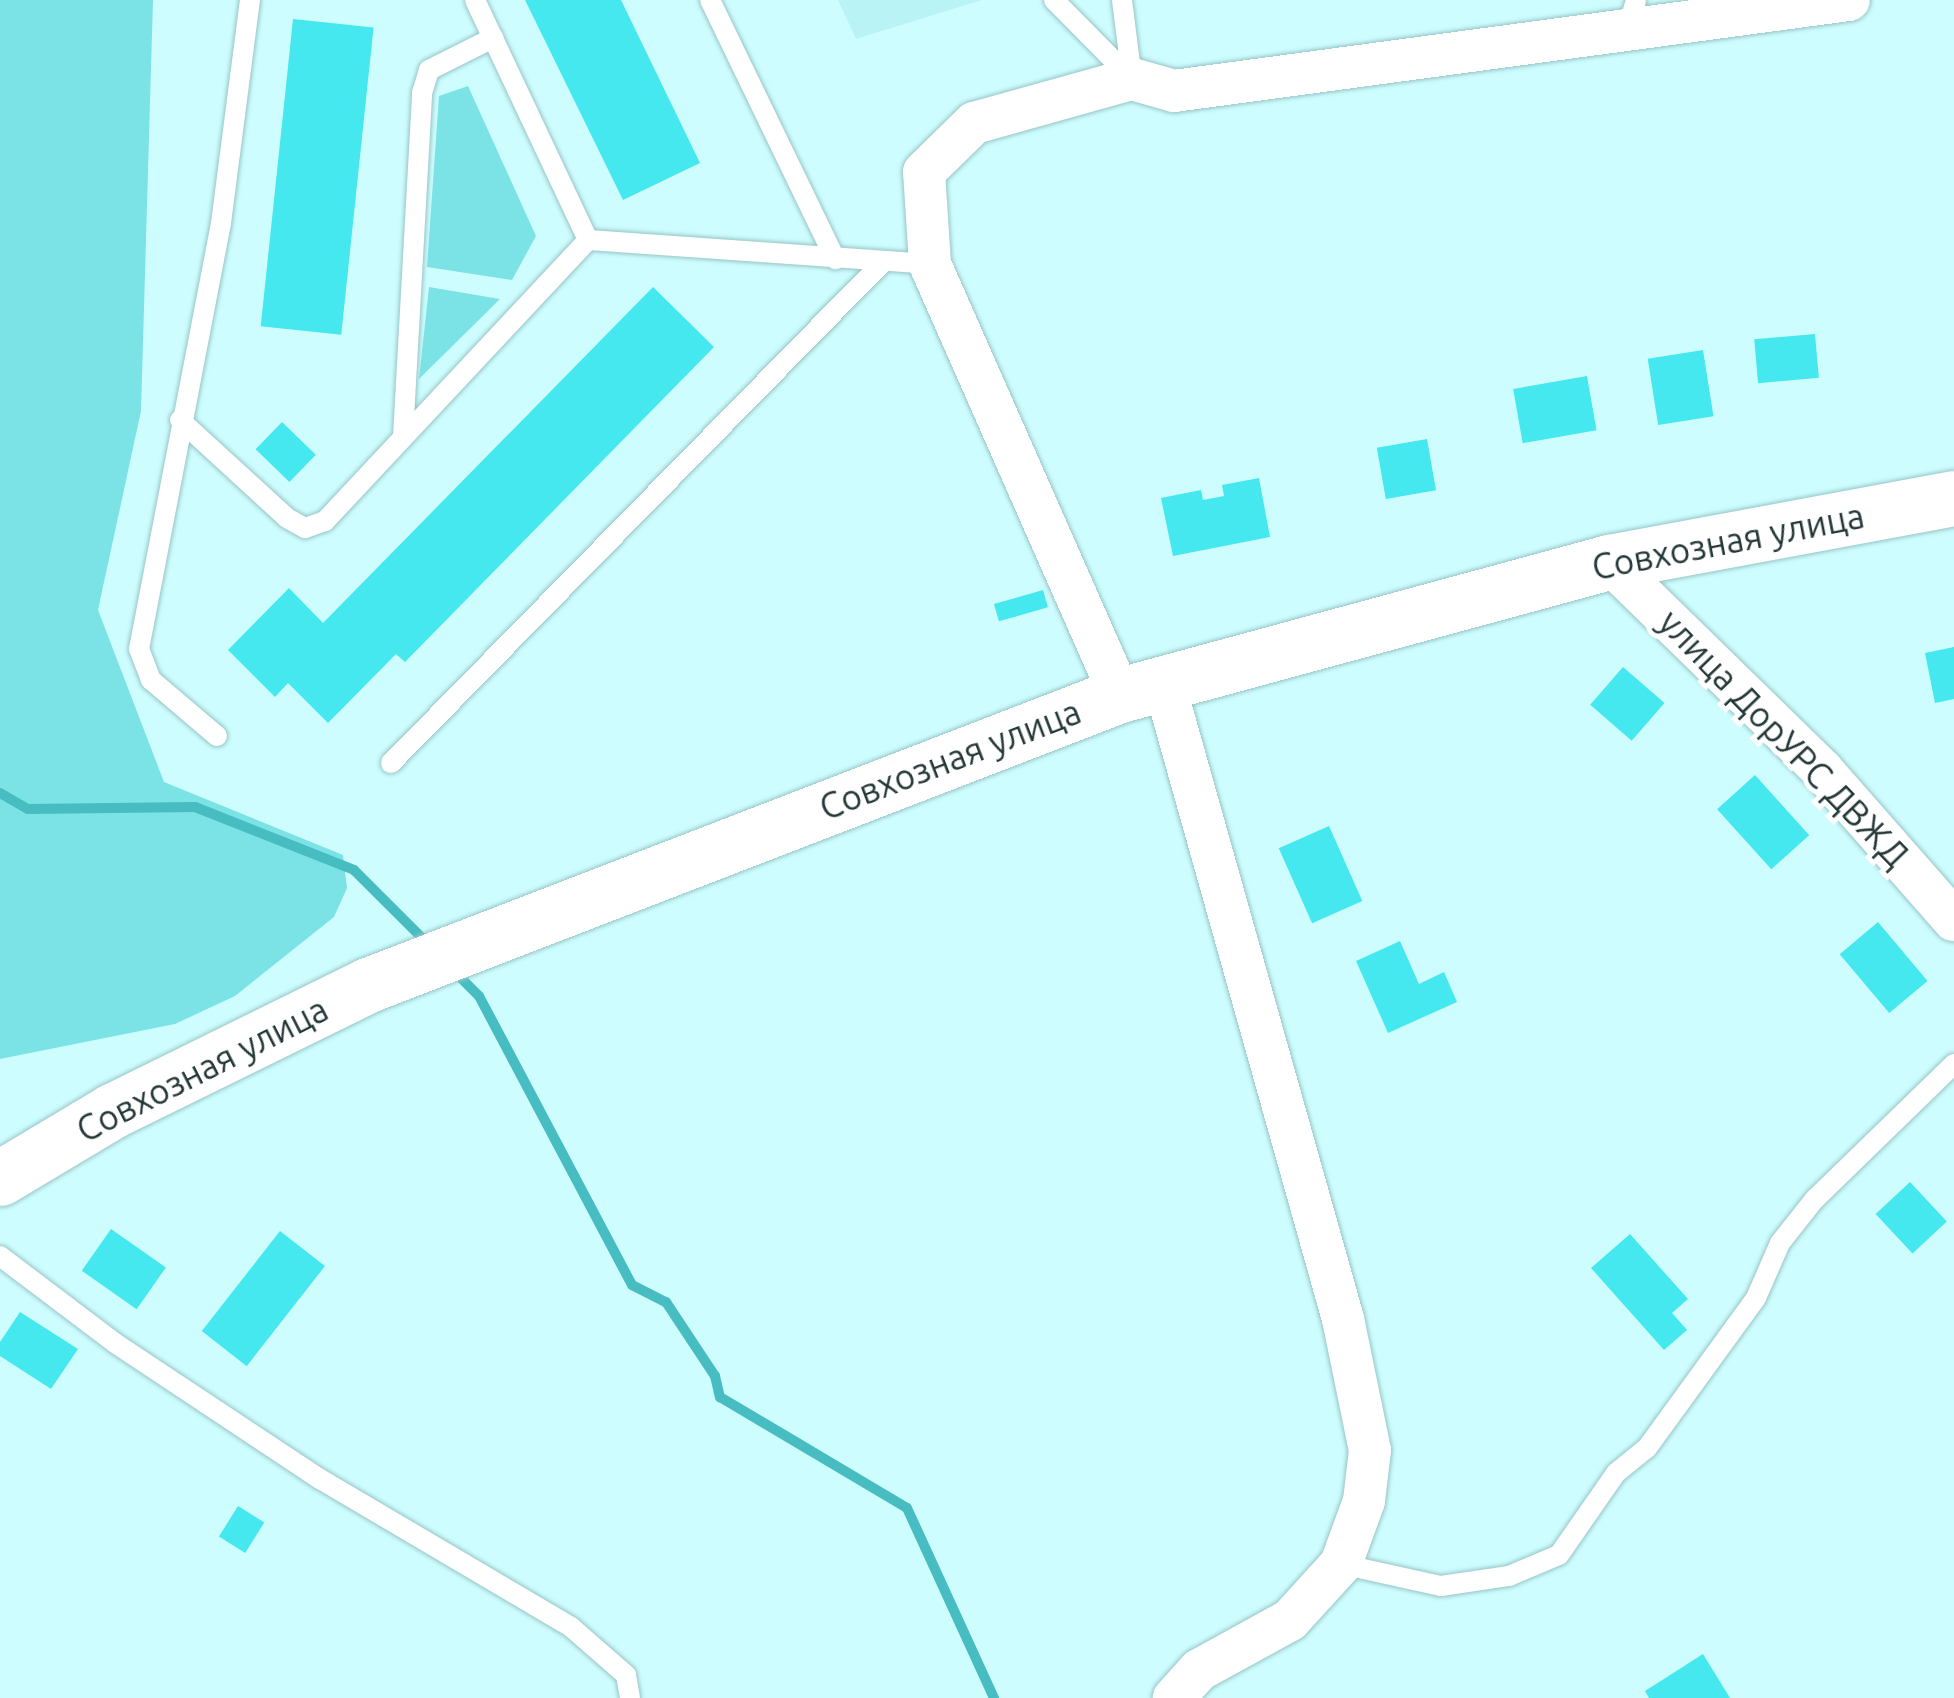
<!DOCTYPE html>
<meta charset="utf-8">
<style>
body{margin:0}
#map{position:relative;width:1954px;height:1698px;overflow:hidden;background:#cefdff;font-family:Ubuntu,sans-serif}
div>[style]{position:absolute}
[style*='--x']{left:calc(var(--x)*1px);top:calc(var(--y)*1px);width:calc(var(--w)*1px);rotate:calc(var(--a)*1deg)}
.built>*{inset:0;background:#baf3f5}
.green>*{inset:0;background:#7be3e6}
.stream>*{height:10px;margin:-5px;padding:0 5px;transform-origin:5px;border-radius:5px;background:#47bdc1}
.building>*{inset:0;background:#45e8ee;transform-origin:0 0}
.roads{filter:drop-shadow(0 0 2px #97c5c6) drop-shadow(0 0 2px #97c5c6)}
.service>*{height:20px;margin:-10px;padding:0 10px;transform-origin:10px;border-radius:10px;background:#fff}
.minor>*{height:42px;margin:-21px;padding:0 21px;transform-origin:21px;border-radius:21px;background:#fff}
.secondary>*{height:55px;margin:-27.5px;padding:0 27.5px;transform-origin:27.5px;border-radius:27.5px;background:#fff}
span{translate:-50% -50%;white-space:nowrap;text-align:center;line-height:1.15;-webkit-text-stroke:10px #fff;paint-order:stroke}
.street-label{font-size:35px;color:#243737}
</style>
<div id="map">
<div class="built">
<i style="clip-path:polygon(838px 0,982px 0,856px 39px)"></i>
</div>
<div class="green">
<i style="clip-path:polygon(0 0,153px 0,141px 411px,98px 610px,164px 782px,343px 855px,347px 888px,334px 917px,235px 996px,175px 1024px,0 1059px)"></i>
<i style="clip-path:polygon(468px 86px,536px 236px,512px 280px,427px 267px,439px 96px)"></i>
<i style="clip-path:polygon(429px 287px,500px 299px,419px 379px)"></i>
</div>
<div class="stream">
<i style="--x:0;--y:793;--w:32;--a:30"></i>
<i style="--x:28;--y:809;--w:167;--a:-0.7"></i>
<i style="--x:195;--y:807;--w:171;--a:21.6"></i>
<i style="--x:354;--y:870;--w:103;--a:45"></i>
<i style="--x:453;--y:970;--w:37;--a:45"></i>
<i style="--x:479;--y:996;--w:327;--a:62.1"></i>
<i style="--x:632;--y:1285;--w:38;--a:27"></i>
<i style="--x:666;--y:1302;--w:89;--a:56.5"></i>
<i style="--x:715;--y:1376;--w:22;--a:77"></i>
<i style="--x:720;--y:1397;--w:217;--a:30.7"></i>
<i style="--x:907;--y:1508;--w:209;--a:65.4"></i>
</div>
<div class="building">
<i style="clip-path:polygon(525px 0,621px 0,700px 163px,623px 200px)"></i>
<i style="left:293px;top:19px;width:81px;height:309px;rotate:6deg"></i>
<i style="clip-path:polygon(653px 287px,714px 347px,405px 662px,396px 654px,328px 723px,288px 683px,275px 697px,228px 650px,289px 588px,323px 623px)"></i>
<i style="left:1815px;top:334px;width:44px;height:61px;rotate:85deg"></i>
<i style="left:1703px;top:350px;width:67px;height:56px;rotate:81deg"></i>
<i style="left:1587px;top:376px;width:55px;height:75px;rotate:80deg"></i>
<i style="left:282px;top:422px;width:47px;height:38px;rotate:44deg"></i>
<i style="left:1427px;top:439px;width:52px;height:51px;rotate:80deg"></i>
<i style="clip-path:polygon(1259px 478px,1270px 537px,1173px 556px,1161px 498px,1201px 490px,1203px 500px,1224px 496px,1222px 485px)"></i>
<i style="left:1043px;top:590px;width:18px;height:51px;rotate:74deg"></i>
<i style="clip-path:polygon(1954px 647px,1954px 699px,1935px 703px,1925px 653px)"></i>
<i style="left:1623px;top:667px;width:55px;height:50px;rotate:41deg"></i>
<i style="left:1755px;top:775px;width:81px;height:51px;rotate:48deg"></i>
<i style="left:1329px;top:826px;width:82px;height:55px;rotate:66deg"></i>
<i style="left:1878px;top:922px;width:77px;height:50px;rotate:50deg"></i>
<i style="clip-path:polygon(1400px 941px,1419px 984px,1444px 972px,1457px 1002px,1388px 1033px,1356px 961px)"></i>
<i style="left:1910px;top:1182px;width:54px;height:47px;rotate:47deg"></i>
<i style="left:111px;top:1229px;width:67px;height:51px;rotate:35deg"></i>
<i style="left:280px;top:1231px;width:57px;height:127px;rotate:38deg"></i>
<i style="clip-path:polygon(1630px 1234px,1688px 1299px,1672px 1313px,1687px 1330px,1664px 1350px,1591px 1268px)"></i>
<i style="clip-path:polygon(20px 1312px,78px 1349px,51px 1389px,0 1356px,0 1342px)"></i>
<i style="left:238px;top:1506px;width:31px;height:36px;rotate:32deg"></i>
<i style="clip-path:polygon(1703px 1654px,1730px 1698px,1649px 1698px,1645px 1691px)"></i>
</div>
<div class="roads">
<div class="service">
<i style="--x:475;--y:0;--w:265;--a:64.8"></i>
<i style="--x:588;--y:240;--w:343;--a:4"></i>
<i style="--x:710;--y:0;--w:288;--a:64.2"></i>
<i style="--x:1054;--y:0;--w:111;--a:45.4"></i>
<i style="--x:1122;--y:0;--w:80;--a:82.8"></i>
<i style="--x:1627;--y:30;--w:31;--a:-73"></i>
<i style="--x:180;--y:420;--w:145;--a:42.5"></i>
<i style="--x:287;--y:518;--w:21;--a:29"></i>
<i style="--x:305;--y:528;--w:21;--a:-19"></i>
<i style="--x:325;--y:521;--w:385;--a:-46.9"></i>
<i style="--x:403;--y:436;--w:344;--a:-86.8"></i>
<i style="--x:422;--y:93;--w:24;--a:-73"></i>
<i style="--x:429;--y:70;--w:72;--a:-26.6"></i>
<i style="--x:217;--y:736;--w:87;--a:-139.7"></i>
<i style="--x:151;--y:680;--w:33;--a:-111"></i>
<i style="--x:139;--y:649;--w:434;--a:-79.1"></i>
<i style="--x:221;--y:223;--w:225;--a:-82.6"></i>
<i style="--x:391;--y:763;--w:698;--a:-45.52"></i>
<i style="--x:0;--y:1256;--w:144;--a:37.1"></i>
<i style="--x:115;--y:1343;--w:246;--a:33.6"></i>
<i style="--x:320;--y:1479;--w:291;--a:30.5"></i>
<i style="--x:571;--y:1627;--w:73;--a:41.1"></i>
<i style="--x:626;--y:1675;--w:23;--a:80"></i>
<i style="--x:1341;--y:1564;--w:102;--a:12.4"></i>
<i style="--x:1441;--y:1586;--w:69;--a:-8.4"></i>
<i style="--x:1509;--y:1576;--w:54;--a:-22.8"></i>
<i style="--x:1559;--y:1555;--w:100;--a:-55.2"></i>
<i style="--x:1616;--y:1473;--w:40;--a:-39"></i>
<i style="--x:1647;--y:1448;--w:185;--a:-54"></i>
<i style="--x:1756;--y:1298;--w:60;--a:-66.4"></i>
<i style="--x:1780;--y:1243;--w:55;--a:-51.7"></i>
<i style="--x:1814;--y:1200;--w:195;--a:-44.2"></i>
</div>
<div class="minor">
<i style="--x:1609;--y:562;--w:298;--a:44.3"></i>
<i style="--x:1822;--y:770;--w:200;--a:48.7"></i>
<i style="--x:1164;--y:683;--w:661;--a:74.28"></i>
<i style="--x:1343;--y:1319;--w:134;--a:78.4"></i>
<i style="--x:1370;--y:1450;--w:51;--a:96.7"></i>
<i style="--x:1364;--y:1501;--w:67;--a:110.1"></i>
<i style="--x:1341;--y:1564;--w:76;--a:132.3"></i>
<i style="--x:1290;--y:1620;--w:104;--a:151.2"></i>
<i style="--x:1199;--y:1670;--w:38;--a:132"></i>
<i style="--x:1120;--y:695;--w:471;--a:-113.8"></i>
<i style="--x:930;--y:264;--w:92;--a:-93.7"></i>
<i style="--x:924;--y:172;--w:70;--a:-44.4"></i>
<i style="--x:974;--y:123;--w:164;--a:-15.6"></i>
<i style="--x:1132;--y:79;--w:44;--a:15.9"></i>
<i style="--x:1174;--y:91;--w:681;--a:-7.68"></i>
</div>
<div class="secondary">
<i style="--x:0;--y:1178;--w:131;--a:-30.9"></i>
<i style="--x:112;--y:1111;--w:285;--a:-26.2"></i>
<i style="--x:368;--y:985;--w:806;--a:-21.09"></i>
<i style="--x:1120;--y:695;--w:507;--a:-15.22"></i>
<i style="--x:1609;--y:562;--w:351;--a:-10.5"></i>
</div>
</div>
<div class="street-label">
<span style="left:1728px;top:541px;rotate:-11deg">Совхозная улица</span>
<span style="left:1784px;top:738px;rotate:46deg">улица ДорУРС ДВЖД</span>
<span style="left:950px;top:759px;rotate:-21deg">Совхозная улица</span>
<span style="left:202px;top:1069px;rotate:-27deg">Совхозная улица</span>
</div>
</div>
